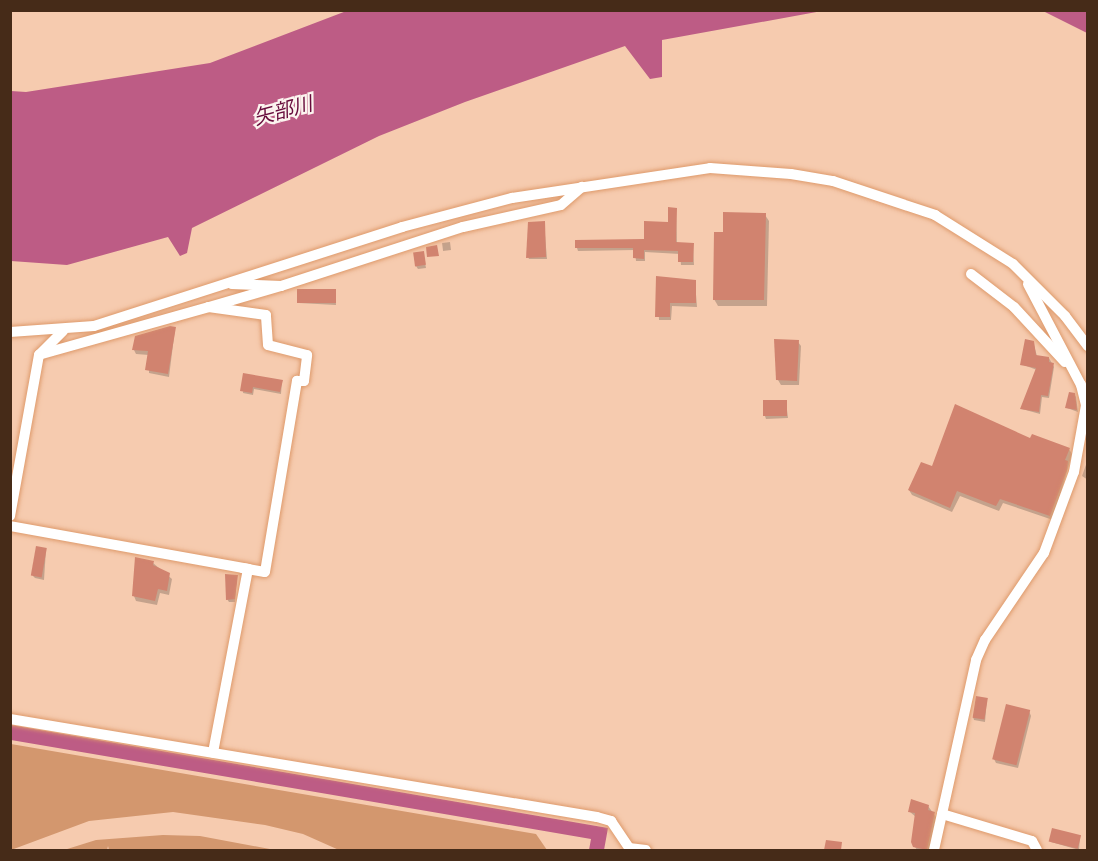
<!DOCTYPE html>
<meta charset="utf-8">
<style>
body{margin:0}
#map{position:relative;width:1098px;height:861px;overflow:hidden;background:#f6cbaf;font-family:Jost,"Noto Sans JP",sans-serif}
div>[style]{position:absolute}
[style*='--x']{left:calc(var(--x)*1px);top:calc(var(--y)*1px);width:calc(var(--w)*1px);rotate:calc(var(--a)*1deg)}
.green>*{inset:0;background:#d3976e}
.water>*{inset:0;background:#bd5c85}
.shadow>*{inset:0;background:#0003;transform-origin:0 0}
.building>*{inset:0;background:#d1836f;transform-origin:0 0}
.roads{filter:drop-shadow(0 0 2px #de9a6b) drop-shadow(0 0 2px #de9a6b)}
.minor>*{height:10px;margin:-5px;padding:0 5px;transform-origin:5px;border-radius:5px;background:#fff}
span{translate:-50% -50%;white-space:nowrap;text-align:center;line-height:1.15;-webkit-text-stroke:4.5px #fcf4ef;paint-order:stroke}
.water-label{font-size:20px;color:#670b3c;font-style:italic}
.frame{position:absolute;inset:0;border:12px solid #462b18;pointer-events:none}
</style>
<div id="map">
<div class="green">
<i style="clip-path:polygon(11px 744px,536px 834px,547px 850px,339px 850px,303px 834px,265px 825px,173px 812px,89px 821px,11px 850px)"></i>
<i style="clip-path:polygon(163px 835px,200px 836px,275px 850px,109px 850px,108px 846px,107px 850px,64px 850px,96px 840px)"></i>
</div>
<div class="water">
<i style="clip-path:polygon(349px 10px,822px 10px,822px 11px,662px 40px,662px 77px,650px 79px,625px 46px,465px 102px,379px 136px,192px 228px,187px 253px,180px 256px,168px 237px,67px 265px,11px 261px,11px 91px,26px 92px,210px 63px)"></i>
<i style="clip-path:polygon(1040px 11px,1087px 11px,1087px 33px,1045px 12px)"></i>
<i style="clip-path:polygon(11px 725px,608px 828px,604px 850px,589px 850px,591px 839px,11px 740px)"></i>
</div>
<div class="shadow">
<i style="clip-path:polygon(676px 209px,677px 244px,693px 244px,694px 265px,681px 265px,680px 254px,645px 252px,645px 261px,636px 261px,635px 250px,578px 251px,577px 248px,576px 241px,645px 240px,670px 223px)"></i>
<i style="clip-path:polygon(765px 215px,769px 221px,767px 306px,718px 306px,714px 299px,724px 234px)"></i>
<i style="clip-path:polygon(544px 223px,547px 259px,529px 259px,528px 257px)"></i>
<i style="left:450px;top:242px;width:8px;height:8px;rotate:83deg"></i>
<i style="clip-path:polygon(423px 252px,426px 268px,418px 269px,416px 266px)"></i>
<i style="clip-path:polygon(657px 278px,695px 281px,697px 307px,672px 306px,671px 320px,659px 320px)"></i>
<i style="clip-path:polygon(335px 290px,336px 305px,299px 303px)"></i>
<i style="clip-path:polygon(175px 329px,169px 377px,149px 373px,149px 355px,136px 354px,134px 350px)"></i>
<i style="clip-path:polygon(776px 341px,798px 342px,801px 346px,799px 385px,781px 385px,778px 380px)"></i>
<i style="clip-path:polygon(1033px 342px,1037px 356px,1049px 358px,1054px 367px,1049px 398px,1042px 397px,1040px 414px,1022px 409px,1037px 370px,1021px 364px)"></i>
<i style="clip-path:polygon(244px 375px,282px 381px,281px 394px,254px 389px,253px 395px,243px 393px)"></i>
<i style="clip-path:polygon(1074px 394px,1076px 397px,1078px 412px,1067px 408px)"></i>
<i style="clip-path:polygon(786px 402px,788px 418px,766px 419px,765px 416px)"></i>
<i style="clip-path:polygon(1031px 440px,1069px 449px,1072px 454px,1053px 520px,1003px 503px,999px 511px,960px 496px,952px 512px,912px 495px,909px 490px,933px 468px)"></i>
<i style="clip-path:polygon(1087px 462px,1088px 463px,1088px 480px,1082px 476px)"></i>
<i style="clip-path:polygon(46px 549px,44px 580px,35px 578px,33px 576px)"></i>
<i style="clip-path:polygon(153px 563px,172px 579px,169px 595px,160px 593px,157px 605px,136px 601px,134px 596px)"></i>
<i style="clip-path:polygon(237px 576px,235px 602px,229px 602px,227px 599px)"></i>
<i style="clip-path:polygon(987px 699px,985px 722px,974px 720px,973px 717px)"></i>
<i style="clip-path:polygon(1029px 711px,1031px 716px,1018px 768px,996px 763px,994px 759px)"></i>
<i style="clip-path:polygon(928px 806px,936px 817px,929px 850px,917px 850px,912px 842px,916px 817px,910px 812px)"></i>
<i style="clip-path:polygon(1080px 837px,1079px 850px,1051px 842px)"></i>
</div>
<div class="building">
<i style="clip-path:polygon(668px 207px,677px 208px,676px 242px,694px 243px,693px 262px,678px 262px,678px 251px,644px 250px,644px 259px,633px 258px,633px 248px,575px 248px,575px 240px,644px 239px,644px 221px,668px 222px)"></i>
<i style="clip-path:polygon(723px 212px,766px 213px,764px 300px,713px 300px,714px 232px,723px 232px)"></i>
<i style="clip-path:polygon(545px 221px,546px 257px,526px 258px,528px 222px)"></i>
<i style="clip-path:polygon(437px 245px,439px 256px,427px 257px,426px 247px)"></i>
<i style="left:424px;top:251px;width:14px;height:11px;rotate:82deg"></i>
<i style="clip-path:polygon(656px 276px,696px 280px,696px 303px,670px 303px,670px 317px,655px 317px)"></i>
<i style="left:297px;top:289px;width:39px;height:14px"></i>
<i style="clip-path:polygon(170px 326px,176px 327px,168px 374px,145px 370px,148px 351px,132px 350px,135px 336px)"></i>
<i style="clip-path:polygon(774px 339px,799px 340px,797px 381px,776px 380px)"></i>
<i style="clip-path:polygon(1025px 339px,1034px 341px,1036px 355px,1049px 357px,1049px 362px,1054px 363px,1048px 396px,1041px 395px,1039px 412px,1020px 409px,1036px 368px,1020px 365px)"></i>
<i style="clip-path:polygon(243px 373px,283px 380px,280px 392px,253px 387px,252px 393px,240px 391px)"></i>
<i style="clip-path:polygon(1069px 392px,1075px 393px,1077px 410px,1065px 408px)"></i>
<i style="left:763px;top:400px;width:24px;height:16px"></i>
<i style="clip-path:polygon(955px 404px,1030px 438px,1032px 434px,1070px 448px,1065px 460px,1068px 461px,1067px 470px,1050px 516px,1000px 499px,996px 506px,957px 491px,950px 508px,908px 490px,921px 462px,932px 466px)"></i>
<i style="left:36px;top:546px;width:11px;height:30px;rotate:10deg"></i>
<i style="clip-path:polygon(135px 557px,154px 561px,153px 565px,170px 573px,167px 591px,158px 589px,155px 601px,132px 596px)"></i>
<i style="clip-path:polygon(225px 574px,238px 575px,235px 599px,226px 600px)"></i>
<i style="left:976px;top:696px;width:12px;height:22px;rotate:9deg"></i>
<i style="left:1006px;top:704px;width:25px;height:57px;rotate:14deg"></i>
<i style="clip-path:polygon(911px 799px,929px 805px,928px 810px,935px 812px,927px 850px,913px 847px,911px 842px,915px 813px,908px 812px)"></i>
<i style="left:1052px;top:828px;width:30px;height:14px;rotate:14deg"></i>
<i style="clip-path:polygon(826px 840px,842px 842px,841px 850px,824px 850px)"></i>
</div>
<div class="roads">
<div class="minor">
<i style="--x:971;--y:274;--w:54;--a:37.5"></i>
<i style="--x:1014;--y:307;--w:75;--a:47.2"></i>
<i style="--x:232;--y:284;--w:49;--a:2.3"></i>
<i style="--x:281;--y:286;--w:191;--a:-18"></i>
<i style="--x:463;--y:227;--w:100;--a:-12.7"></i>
<i style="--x:561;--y:205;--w:28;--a:-41"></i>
<i style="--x:10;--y:332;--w:84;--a:-4.1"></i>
<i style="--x:94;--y:326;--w:324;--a:-17.8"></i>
<i style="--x:402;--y:227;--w:114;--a:-14.8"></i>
<i style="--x:512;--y:198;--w:200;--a:-8.6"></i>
<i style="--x:710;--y:168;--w:81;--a:4.2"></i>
<i style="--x:791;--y:174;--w:43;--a:9.5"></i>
<i style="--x:833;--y:181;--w:108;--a:18.4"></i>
<i style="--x:935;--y:215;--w:92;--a:32.1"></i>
<i style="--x:1013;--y:264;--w:74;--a:45"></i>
<i style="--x:1065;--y:316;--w:38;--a:53"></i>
<i style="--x:42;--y:354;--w:173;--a:-15.7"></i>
<i style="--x:10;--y:516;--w:164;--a:-79.8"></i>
<i style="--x:39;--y:355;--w:34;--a:-45"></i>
<i style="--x:10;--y:526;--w:242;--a:10.2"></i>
<i style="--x:248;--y:569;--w:187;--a:100.8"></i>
<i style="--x:242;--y:568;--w:23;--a:10"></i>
<i style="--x:265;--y:572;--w:194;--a:-80.5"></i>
<i style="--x:297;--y:381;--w:7;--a:0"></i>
<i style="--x:304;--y:381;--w:26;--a:-83"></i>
<i style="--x:307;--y:355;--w:40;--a:-165.6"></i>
<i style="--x:268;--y:345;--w:30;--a:-94"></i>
<i style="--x:266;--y:315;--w:58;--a:-172"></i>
<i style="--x:209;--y:307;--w:75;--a:-16.3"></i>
<i style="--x:10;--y:719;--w:595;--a:9.48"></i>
<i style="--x:597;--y:817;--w:15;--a:16"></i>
<i style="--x:611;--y:821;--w:32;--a:56"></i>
<i style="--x:629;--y:848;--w:17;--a:7"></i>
<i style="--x:942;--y:814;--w:94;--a:16.7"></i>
<i style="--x:1032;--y:841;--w:10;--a:61"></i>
<i style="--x:934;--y:850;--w:195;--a:-77.5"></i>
<i style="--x:976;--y:660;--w:22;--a:-66"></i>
<i style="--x:985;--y:640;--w:105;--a:-55.9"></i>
<i style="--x:1044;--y:553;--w:86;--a:-69.7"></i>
<i style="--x:1074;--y:472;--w:68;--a:-79.8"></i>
<i style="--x:1086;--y:405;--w:21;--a:-104"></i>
<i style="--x:1081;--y:385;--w:114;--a:-117.7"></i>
</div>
</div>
<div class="water-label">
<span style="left:283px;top:111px;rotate:-15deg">矢部川</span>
</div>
<div class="frame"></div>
</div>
